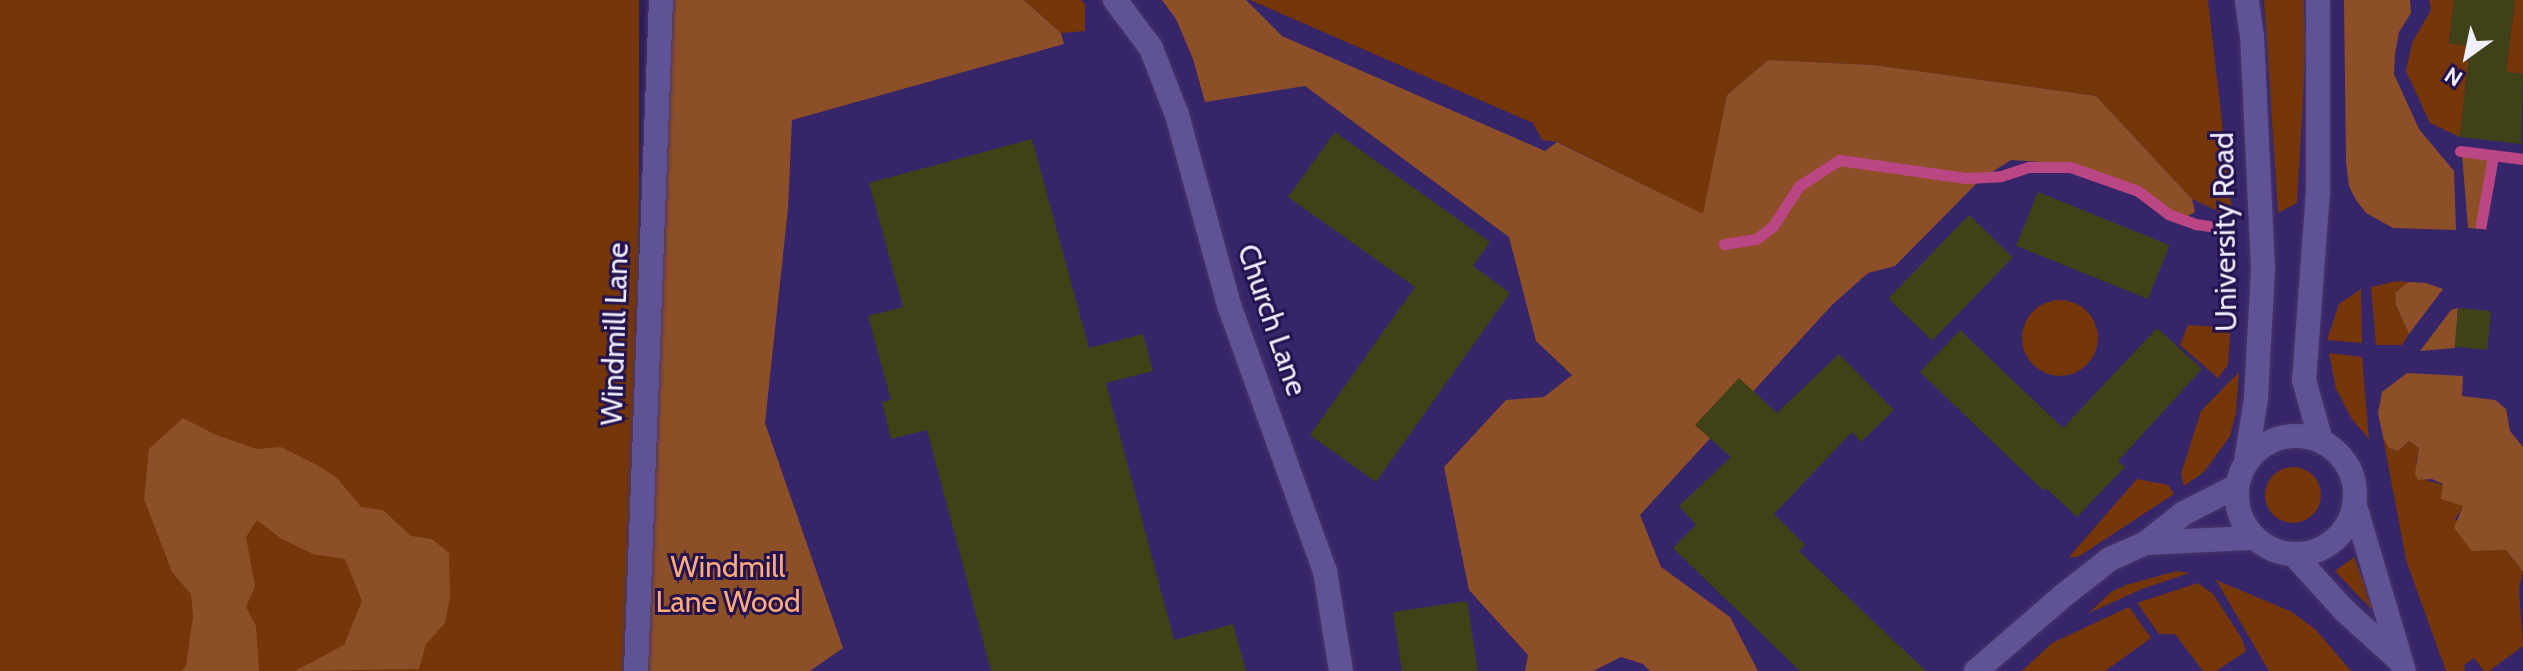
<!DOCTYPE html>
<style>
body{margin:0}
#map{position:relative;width:2523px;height:671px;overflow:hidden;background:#2d1d5a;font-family:Cabin,sans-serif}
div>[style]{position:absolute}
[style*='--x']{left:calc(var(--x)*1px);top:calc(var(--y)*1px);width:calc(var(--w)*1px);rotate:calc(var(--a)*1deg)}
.built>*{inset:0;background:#37256a}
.green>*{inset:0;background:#753709;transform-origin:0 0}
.round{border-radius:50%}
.forest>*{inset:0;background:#8d4f28}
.water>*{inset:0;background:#bb4684;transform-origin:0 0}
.stream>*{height:11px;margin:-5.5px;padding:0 5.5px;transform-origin:5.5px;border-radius:5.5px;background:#bb4684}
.building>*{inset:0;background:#404117;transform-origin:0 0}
.roads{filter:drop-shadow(0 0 2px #473567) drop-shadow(0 0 2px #473567)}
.minor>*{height:24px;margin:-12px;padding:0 12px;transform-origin:12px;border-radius:12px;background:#605395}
.tertiary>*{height:24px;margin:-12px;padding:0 12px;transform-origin:12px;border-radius:12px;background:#605395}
.tertiary>.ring{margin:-12px;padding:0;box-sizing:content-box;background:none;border:24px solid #605395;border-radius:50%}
span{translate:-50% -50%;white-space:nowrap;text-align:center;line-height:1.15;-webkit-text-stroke:6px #24124e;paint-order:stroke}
.street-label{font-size:30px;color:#f0effe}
.park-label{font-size:30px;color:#ffac7c}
.north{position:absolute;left:2427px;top:16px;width:80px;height:80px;-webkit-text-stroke:6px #24124e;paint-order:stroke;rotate:213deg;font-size:22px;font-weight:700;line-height:32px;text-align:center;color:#f0effe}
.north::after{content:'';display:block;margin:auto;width:28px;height:36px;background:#f0effe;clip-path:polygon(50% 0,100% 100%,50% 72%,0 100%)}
</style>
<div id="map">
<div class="built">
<i style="clip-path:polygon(661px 0,1250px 0,1533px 123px,1575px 0,2523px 0,2523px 671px,636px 671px)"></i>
</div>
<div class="green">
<i style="left:0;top:0;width:639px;height:671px"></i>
<i style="clip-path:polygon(1024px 0,1081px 0,1085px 4px,1085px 31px,1061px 33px)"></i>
<i style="clip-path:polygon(1250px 0,2208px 0,2233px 218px,2192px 199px,2096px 96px,1874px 65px,1768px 60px,1727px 95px,1704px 215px,1558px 142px,1542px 140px,1533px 123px)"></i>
<i style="clip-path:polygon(2264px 0,2304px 0,2306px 48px,2297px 203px,2278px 213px)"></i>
<i style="clip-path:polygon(2429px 0,2454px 0,2449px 43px,2470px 46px,2460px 137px,2430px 123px,2406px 71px,2412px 43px,2431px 10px)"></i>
<i style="clip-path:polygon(2515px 0,2523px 0,2523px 74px,2506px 72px)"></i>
<i style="clip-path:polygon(2397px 281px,2408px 282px,2395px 293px,2396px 305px,2409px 334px,2402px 345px,2376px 345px,2371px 287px)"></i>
<i style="clip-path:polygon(2361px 289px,2362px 343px,2327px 340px,2339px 304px)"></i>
<i class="round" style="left:2022px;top:300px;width:76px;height:76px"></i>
<i style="clip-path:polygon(2188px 325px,2219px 327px,2230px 334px,2228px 365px,2218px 378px,2180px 345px)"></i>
<i style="clip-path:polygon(2329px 353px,2362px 357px,2369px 439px,2352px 419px,2336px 389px)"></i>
<i style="clip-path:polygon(2239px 372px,2236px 413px,2230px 436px,2204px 472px,2184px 486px,2181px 474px,2201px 411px)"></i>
<i style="clip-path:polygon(2383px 437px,2389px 448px,2398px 451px,2409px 441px,2419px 448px,2416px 464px,2425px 480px,2444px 485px,2464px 506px,2455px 519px,2506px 550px,2523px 572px,2519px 588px,2523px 646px,2489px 671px,2484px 671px,2474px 658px,2464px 665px,2465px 671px,2446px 671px,2406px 560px)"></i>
<i class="round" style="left:2265px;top:467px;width:56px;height:56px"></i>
<i style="clip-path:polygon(2137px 479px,2168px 485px,2174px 494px,2078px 557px,2069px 557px)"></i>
<i style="clip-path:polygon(2354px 557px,2374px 606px,2371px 609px,2335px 571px)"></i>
<i style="clip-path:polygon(2177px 571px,2189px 573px,2142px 589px,2089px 613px,2111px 592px,2126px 585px)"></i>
<i style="clip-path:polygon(2216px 580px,2292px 612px,2316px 630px,2351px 671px,2269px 671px)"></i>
<i style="clip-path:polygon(2198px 583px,2213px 594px,2241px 637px,2246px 651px,2216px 671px,2203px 671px,2175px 634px,2159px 634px,2137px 603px)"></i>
<i style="clip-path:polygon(2129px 607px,2151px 638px,2105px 671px,2022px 671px,2052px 643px)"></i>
</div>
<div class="forest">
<i style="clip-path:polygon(661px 0,1024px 0,1061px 33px,1064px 44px,792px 120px,788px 208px,765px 423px,843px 648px,810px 671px,639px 671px)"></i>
<i style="clip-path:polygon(1162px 0,1246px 0,1282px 36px,1545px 151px,1557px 142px,1703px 214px,1727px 95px,1768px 60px,1874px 65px,2096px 96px,2192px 199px,2195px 212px,2186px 217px,2056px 163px,2011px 160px,1981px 179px,1895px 266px,1868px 273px,1832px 305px,1640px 515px,1661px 567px,1730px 617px,1758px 671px,1650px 671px,1643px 664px,1621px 657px,1593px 671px,1525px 671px,1528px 655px,1469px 590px,1444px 467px,1506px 400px,1544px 397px,1572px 375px,1536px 341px,1509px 237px,1305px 86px,1205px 102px,1193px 59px,1176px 19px)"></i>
<i style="clip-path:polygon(2344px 0,2410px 0,2411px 13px,2399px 32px,2395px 54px,2394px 74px,2419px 129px,2454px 171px,2456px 230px,2393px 228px,2366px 213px,2356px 200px,2349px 186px,2346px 162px)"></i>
<i style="clip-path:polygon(2462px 154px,2488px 156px,2482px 229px,2468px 228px)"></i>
<i style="clip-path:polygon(2408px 282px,2426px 283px,2443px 289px,2409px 334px,2396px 305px,2395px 293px)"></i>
<i style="clip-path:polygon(2458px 308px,2455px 348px,2420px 351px,2451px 310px)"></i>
<i style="clip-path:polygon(2407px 373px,2463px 376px,2462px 396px,2495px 400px,2506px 409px,2510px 431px,2523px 447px,2523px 572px,2506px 550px,2472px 551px,2454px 528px,2463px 506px,2441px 499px,2443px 484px,2432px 479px,2418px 480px,2415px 474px,2419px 448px,2409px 441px,2398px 451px,2389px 448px,2383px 437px,2378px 413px,2382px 392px)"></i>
<i style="clip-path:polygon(183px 418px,216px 435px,257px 449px,281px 447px,319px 466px,337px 478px,361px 507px,383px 510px,411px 536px,432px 539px,449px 553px,450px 597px,445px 623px,426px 644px,419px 669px,295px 671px,344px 645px,362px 601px,345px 559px,313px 554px,280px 538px,257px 520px,246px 537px,255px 586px,246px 607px,256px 626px,259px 671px,181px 671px,186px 666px,193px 617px,191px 594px,172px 572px,144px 499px,149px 449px)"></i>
</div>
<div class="water">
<i style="left:2488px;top:156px;width:11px;height:73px;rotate:10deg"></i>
</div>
<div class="stream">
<i style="--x:2460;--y:151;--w:64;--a:7.2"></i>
<i style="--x:1724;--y:244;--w:32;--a:-9"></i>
<i style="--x:1756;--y:239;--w:21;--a:-37"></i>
<i style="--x:1773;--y:226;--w:48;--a:-57"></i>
<i style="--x:1799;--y:186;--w:48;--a:-33"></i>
<i style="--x:1839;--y:160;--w:128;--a:8.1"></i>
<i style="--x:1966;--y:178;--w:35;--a:-3"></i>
<i style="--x:2001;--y:176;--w:29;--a:-18"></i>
<i style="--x:2029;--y:167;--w:41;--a:0"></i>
<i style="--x:2070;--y:167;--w:72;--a:19.4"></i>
<i style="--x:2138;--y:191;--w:38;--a:37"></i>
<i style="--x:2168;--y:214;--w:29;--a:20"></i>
<i style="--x:2195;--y:224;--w:30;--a:8"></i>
</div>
<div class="building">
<i style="clip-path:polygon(2454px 0,2515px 0,2506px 72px,2523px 74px,2521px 144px,2460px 137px,2470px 46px,2449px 43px)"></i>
<i style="clip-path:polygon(1335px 132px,1490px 242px,1473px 266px,1510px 293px,1376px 482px,1310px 435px,1415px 287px,1288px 197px)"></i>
<i style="clip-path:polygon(1032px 139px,1089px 348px,1143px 334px,1153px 371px,1106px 383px,1174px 640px,1233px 624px,1246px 671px,991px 671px,927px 430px,891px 439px,882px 402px,891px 400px,868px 316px,903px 307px,869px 183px)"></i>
<i style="left:2038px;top:192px;width:142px;height:58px;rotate:22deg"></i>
<i style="left:1969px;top:215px;width:61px;height:116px;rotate:44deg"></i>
<i style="left:2458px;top:308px;width:33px;height:39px;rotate:5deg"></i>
<i style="clip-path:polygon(2157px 328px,2202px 369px,2118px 461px,2125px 467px,2077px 517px,2046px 488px,2044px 491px,1920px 372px,1960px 330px,2063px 428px)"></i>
<i style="clip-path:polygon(1839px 354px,1894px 410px,1861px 442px,1852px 432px,1774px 514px,1805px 545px,1799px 551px,1926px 671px,1800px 671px,1673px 548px,1696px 525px,1679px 506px,1731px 457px,1695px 425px,1739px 378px,1777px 413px)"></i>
<i style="clip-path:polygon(1467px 601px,1478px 671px,1402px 671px,1393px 612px)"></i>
</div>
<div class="roads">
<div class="minor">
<i style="--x:1115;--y:0;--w:60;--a:53.1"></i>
<i style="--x:1151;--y:48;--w:72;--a:68.8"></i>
<i style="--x:1177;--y:115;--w:197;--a:74.7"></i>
<i style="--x:1229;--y:305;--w:283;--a:70.2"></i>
<i style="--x:1325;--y:571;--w:101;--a:80.9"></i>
<i style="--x:2146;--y:543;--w:108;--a:-2.7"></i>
<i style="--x:636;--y:671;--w:671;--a:-87.87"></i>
<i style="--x:1976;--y:671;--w:116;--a:-40.8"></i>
<i style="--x:2064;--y:595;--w:58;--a:-38"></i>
<i style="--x:2110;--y:559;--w:39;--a:-24"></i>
<i style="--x:2146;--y:543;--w:48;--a:-38.3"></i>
<i style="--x:2184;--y:513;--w:59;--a:-27"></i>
</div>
<div class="tertiary">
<i style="--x:2318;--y:0;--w:191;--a:90"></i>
<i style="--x:2318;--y:191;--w:190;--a:94.2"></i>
<i style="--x:2304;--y:380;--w:63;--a:74.4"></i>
<i class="ring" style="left:2237px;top:436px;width:94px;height:94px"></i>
<i style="--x:2246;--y:462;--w:65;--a:-81.1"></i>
<i style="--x:2256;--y:398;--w:130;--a:-86.9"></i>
<i style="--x:2263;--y:268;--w:231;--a:-92.7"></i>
<i style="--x:2252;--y:37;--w:37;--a:-98"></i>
<i style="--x:2355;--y:506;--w:172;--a:73.5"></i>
<i style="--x:2294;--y:555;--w:76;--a:47.7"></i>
<i style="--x:2345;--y:611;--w:72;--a:42.2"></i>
</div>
</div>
<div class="street-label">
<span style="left:2225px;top:232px;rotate:-91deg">University Road</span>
<span style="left:1272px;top:320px;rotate:71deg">Church Lane</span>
<span style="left:615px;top:334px;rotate:-88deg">Windmill Lane</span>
</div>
<div class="park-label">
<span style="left:728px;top:584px">Windmill<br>Lane Wood</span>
</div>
<div class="north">N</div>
</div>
